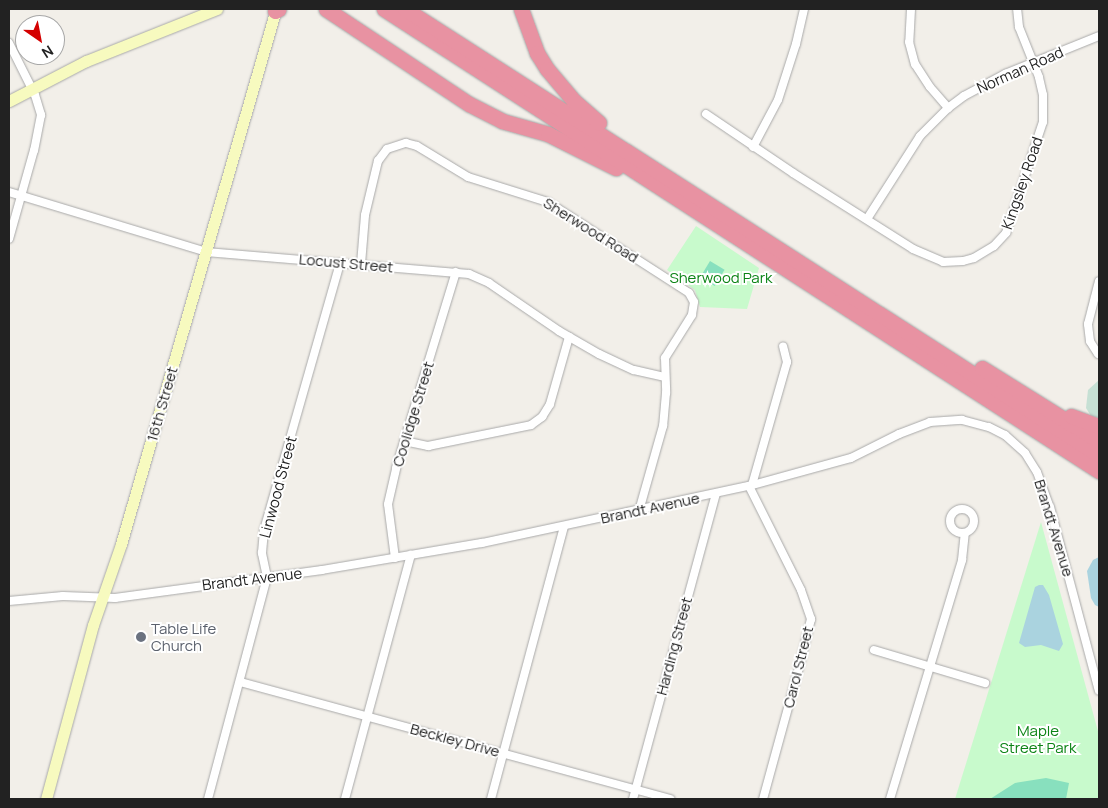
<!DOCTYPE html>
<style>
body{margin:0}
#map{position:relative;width:1108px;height:808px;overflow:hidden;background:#f2efe9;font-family:Manrope,sans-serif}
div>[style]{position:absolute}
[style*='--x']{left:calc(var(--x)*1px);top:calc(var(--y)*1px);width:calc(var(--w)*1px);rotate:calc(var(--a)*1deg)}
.wetland>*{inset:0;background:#c6e0d4}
.park>*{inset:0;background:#c8facc}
.pitch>*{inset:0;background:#88e0be;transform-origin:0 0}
.water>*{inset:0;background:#aad3df}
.roads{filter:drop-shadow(0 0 1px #a9a9a9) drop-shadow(0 0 1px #a9a9a9)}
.street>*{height:8px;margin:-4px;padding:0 4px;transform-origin:4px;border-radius:4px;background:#fff}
.street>.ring{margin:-4px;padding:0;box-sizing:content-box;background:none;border:8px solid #fff;border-radius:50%}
.secondary>*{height:11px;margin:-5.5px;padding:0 5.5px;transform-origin:5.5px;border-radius:5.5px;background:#f7fabf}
.highway>*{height:15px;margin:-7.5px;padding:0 7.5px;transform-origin:7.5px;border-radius:7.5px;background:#e892a2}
.dots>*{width:14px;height:14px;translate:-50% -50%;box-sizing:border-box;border:2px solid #fff;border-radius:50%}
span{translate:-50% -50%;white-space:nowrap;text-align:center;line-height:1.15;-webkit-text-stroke:4px #fff;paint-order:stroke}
.street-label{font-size:15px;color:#222}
.park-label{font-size:15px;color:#0c8416}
.worship-label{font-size:15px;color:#5b616d}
.left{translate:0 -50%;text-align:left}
.frame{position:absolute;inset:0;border:10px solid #222;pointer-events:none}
.north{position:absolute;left:15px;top:15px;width:50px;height:50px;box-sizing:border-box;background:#fff;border:1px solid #a7a7a7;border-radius:50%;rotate:147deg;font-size:14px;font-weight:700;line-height:20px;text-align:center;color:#222}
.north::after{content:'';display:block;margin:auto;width:18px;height:22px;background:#d40000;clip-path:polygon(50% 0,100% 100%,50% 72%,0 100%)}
</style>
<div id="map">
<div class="wetland">
<i style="clip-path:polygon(1099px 380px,1099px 418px,1091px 416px,1086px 408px,1088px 390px)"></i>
</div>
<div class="park">
<i style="clip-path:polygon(696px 226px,759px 268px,747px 309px,700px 307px,695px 290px,667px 270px)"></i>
<i style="clip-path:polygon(1041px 522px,1099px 735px,1099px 799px,955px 799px)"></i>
</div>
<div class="pitch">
<i style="left:710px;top:261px;width:17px;height:19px;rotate:31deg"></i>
<i style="clip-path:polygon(1046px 778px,1069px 783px,1066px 799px,990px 799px,1015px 783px)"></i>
</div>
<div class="water">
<i style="clip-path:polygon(1099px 557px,1099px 607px,1095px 605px,1091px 598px,1087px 571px,1093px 560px)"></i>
<i style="clip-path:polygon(1039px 585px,1043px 585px,1049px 595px,1063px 644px,1059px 651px,1041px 645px,1025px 647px,1019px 643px,1035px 587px)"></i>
</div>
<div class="roads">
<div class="street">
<i style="--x:911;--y:9;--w:33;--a:93"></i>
<i style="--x:909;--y:42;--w:23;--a:75"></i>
<i style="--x:915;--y:64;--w:27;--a:57"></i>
<i style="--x:930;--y:87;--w:28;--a:49"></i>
<i style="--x:9;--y:43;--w:58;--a:63.4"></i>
<i style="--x:35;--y:95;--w:21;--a:73"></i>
<i style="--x:41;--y:115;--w:36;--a:101"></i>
<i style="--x:34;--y:150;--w:92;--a:105.7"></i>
<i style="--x:706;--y:114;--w:105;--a:34.1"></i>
<i style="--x:793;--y:173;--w:142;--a:32.3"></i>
<i style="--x:913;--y:249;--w:33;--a:23"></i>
<i style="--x:943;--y:262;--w:20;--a:-3"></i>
<i style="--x:963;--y:261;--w:11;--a:-15"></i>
<i style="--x:974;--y:258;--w:23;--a:-31"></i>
<i style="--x:994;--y:246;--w:18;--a:-47"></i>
<i style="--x:1006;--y:233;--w:117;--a:-71.6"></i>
<i style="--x:1043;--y:122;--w:27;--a:-90"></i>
<i style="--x:1043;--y:95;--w:18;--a:-103"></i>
<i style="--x:1039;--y:77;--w:54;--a:-111.8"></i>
<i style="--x:1019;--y:27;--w:18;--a:-96"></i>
<i style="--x:753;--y:147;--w:53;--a:-62"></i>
<i style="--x:778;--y:100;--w:59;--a:-72.2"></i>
<i style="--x:796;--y:44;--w:36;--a:-77"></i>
<i style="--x:9;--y:192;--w:206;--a:16.9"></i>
<i style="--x:206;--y:252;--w:264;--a:4.8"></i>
<i style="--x:469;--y:274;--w:22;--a:24"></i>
<i style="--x:489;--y:283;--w:85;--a:34.4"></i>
<i style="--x:559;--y:331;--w:46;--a:29.9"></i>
<i style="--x:599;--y:354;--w:38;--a:25"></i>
<i style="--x:634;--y:370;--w:31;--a:13"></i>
<i style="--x:867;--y:219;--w:98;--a:-57.4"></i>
<i style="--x:920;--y:136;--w:40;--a:-45"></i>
<i style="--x:948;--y:108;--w:20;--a:-37"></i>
<i style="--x:964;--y:96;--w:47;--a:-28.2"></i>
<i style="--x:1005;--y:74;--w:101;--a:-22"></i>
<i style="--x:361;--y:264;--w:49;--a:-85.3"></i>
<i style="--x:365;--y:215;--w:56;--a:-76.5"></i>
<i style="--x:378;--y:161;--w:15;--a:-53"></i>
<i style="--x:387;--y:149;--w:20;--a:-18"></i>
<i style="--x:406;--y:143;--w:11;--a:15"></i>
<i style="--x:417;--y:146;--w:60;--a:31.3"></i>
<i style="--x:468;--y:177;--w:84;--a:17.4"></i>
<i style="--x:548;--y:202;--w:168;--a:32.8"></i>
<i style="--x:689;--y:293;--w:10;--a:61"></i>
<i style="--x:694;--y:302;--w:13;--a:99"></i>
<i style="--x:692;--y:315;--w:51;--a:122.1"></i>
<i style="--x:665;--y:358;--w:35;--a:88"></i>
<i style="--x:666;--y:393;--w:33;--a:95"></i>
<i style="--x:663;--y:426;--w:88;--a:105.8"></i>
<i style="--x:1098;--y:354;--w:15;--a:-122"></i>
<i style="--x:1090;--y:341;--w:17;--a:-97"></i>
<i style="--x:1088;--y:324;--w:44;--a:-75.7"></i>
<i style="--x:404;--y:441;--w:25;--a:12"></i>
<i style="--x:428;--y:446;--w:105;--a:-11.5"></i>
<i style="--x:531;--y:425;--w:14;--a:-36"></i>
<i style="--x:542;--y:417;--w:15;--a:-58"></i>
<i style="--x:550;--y:404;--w:70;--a:-74.2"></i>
<i style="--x:752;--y:485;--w:128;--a:-74.1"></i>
<i style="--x:787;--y:362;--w:16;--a:-104"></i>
<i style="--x:749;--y:486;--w:116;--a:63.4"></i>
<i style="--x:801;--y:590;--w:31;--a:71"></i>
<i style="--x:811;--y:619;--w:46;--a:103.7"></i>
<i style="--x:800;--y:664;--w:140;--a:105.3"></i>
<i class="ring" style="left:950px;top:509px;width:16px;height:16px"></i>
<i style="--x:395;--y:558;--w:54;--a:-97.4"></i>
<i style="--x:388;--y:504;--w:37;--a:-77"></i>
<i style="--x:396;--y:468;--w:205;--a:-73"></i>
<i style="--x:9;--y:601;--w:54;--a:-5.3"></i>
<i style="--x:63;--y:596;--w:52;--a:2.2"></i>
<i style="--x:115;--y:598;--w:209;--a:-7.7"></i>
<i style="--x:322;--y:570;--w:162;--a:-9.6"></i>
<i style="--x:482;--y:543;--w:273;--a:-12.1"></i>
<i style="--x:749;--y:486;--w:106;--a:-15.4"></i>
<i style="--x:851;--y:458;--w:54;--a:-26.6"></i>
<i style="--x:899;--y:434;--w:33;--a:-21"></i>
<i style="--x:930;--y:422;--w:32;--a:-4"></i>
<i style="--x:962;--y:420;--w:28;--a:15"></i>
<i style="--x:989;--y:427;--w:18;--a:27"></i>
<i style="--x:1005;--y:435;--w:27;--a:42"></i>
<i style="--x:1025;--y:453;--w:22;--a:58"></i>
<i style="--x:1037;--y:472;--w:37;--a:70"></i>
<i style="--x:1050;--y:507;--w:190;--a:75.1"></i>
<i style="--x:874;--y:650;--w:116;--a:16.6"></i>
<i style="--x:240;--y:682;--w:446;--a:15.2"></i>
<i style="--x:208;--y:799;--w:230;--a:-75.1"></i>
<i style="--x:267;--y:577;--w:25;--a:-102"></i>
<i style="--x:262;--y:553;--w:23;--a:-85"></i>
<i style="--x:264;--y:530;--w:278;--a:-74.1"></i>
<i style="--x:345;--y:799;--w:253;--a:-74.9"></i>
<i style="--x:491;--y:799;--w:282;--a:-75"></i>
<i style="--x:633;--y:799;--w:316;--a:-74.8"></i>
<i style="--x:890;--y:799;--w:250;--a:-73.2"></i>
<i style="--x:962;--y:560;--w:27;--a:-84"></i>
</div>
<div class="secondary">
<i style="--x:9;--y:101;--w:87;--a:-27.5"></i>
<i style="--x:86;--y:61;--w:141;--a:-21.7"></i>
<i style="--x:46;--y:799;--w:180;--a:-74.9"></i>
<i style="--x:93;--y:625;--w:86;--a:-70.9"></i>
<i style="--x:121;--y:544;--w:557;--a:-73.84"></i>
</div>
<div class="highway">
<i style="--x:326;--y:9;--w:172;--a:33.6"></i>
<i style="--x:469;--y:104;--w:37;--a:27"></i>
<i style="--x:502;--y:121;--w:48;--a:15.8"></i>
<i style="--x:548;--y:134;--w:76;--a:26.6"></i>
<i style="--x:384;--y:9;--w:851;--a:32.87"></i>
<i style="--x:405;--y:9;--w:825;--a:32.73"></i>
<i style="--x:521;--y:9;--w:47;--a:70"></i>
<i style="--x:537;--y:53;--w:19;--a:58"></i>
<i style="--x:547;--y:69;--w:42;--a:49.8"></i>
<i style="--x:574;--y:101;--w:33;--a:41"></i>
<i style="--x:275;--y:11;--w:4;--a:-27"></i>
<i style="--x:982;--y:368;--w:138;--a:32"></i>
<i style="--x:1071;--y:416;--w:30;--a:20"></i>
</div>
</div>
<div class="dots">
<i style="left:141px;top:637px;background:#6b7280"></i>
</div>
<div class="street-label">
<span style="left:1020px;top:70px;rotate:-24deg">Norman Road</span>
<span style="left:1022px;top:183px;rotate:-71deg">Kingsley Road</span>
<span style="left:591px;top:230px;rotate:32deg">Sherwood Road</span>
<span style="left:346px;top:263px;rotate:5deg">Locust Street</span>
<span style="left:162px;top:404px;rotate:-74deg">16th Street</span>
<span style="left:413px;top:414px;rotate:-73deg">Coolidge Street</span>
<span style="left:278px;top:487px;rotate:-75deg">Linwood Street</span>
<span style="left:650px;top:508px;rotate:-12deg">Brandt Avenue</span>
<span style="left:1054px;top:528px;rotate:73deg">Brandt Avenue</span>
<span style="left:252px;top:579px;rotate:-7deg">Brandt Avenue</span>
<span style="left:674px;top:646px;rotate:-75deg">Harding Street</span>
<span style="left:798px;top:667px;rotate:-76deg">Carol Street</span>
<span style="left:455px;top:740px;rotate:15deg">Beckley Drive</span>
</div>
<div class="park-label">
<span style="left:721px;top:278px">Sherwood Park</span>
<span style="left:1038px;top:739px">Maple<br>Street Park</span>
</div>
<div class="worship-label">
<span class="left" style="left:151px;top:637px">Table Life<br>Church</span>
</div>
<div class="frame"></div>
<div class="north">N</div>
</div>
